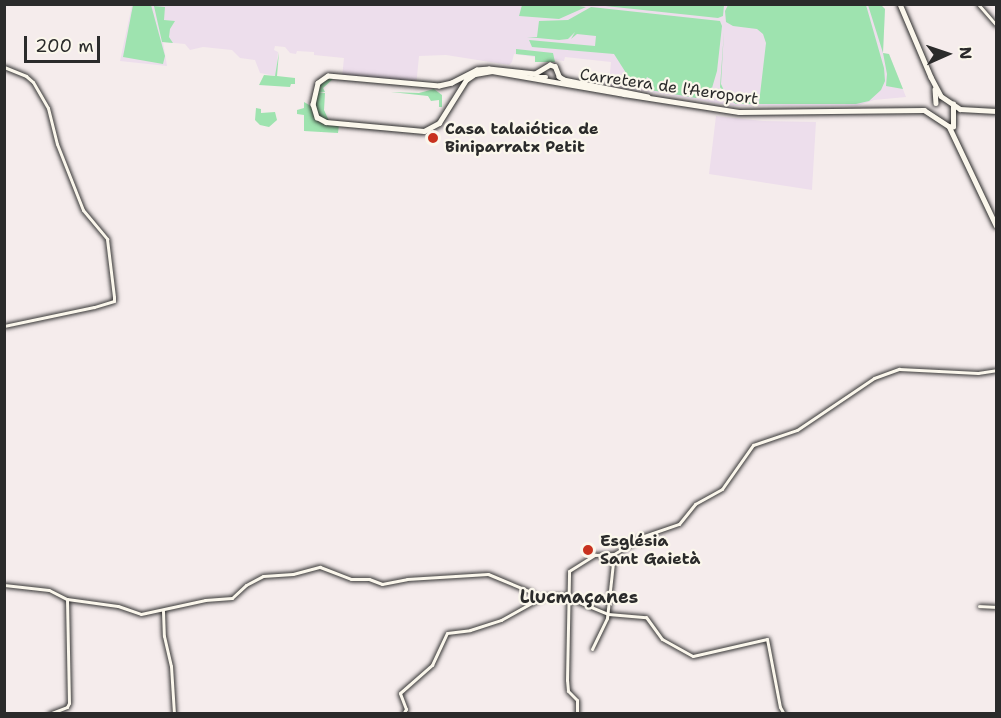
<!DOCTYPE html>
<meta charset="utf-8">
<style>
body{margin:0}
#map{position:relative;width:1001px;height:718px;overflow:hidden;background:#f5ecec;font-family:"Shantell Sans",sans-serif}
div>[style]{position:absolute}
[style*='--x']{left:calc(var(--x)*1px);top:calc(var(--y)*1px);width:calc(var(--w)*1px);rotate:calc(var(--a)*1deg)}
.built>*{inset:0;background:#eddeec}
.green>*{inset:0;background:#9ee3af}
.roads{filter:drop-shadow(0 0 2px #2b2b2b) drop-shadow(0 0 2px #2b2b2b)}
.minor>*{height:3px;margin:-1.5px;padding:0 1.5px;transform-origin:1.5px;border-radius:1.5px;background:#fbf7ec}
.major>*{height:4.5px;margin:-2.25px;padding:0 2.25px;transform-origin:2.25px;border-radius:2.25px;background:#fbf7ec}
.dots>*{width:16px;height:16px;translate:-50% -50%;box-sizing:border-box;border:3px solid #fbf7ec;border-radius:50%}
span{translate:-50% -50%;white-space:nowrap;text-align:center;line-height:1.15;-webkit-text-stroke:4.5px #fbf7ec;paint-order:stroke}
.street-label{font-size:16px;color:#2b2b2b}
.poi-label{font-size:16px;color:#2b2b2b;font-weight:700}
.left{translate:0 -50%;text-align:left}
.neighbourhood-label{font-size:18px;color:#2b2b2b;font-weight:700}
.frame{position:absolute;inset:0;border:6px solid #2b2b2b;pointer-events:none}
.north{position:absolute;left:917px;top:24px;width:60px;height:60px;-webkit-text-stroke:4px #fbf7ec;paint-order:stroke;rotate:87deg;font-size:16px;font-weight:700;line-height:24px;text-align:center;color:#2b2b2b}
.north::after{content:'';display:block;margin:auto;width:21px;height:27px;background:#2b2b2b;clip-path:polygon(50% 0,100% 100%,50% 72%,0 100%)}
.scale{position:absolute;left:24px;top:36px;width:76px;height:27px;box-sizing:border-box;border:3px solid #2b2b2b;border-top:0;padding-left:8px;font-size:18px;line-height:21px;white-space:nowrap;color:#2b2b2b;-webkit-text-stroke:4px #fbf7ec;paint-order:stroke}
</style>
<div id="map">
<div class="built">
<i style="clip-path:polygon(881px 4px,885px 9px,883px 53px,889px 54px,906px 97px,874px 100px,857px 106px,733px 106px,609px 85px,611px 62px,565px 57px,564px 61px,514px 54px,512px 62px,509px 65px,446px 55px,419px 56px,416px 86px,342px 78px,344px 58px,314px 55px,314px 52px,297px 51px,296px 54px,290px 53px,285px 47px,275px 46px,274px 50px,278px 52px,276px 76px,260px 73px,255px 60px,240px 58px,232px 50px,203px 47px,190px 50px,185px 44px,163px 42px,167px 66px,120px 61px,132px 5px)"></i>
<i style="clip-path:polygon(716px 116px,763px 121px,816px 122px,812px 190px,709px 174px)"></i>
</div>
<div class="green">
<i style="clip-path:polygon(133px 5px,151px 5px,165px 56px,163px 64px,123px 57px)"></i>
<i style="clip-path:polygon(572px 5px,586px 7px,559px 19px,519px 16px,522px 5px)"></i>
<i style="clip-path:polygon(596px 5px,724px 5px,723px 16px,718px 18px)"></i>
<i style="clip-path:polygon(728px 5px,866px 5px,884px 68px,885px 81px,881px 90px,869px 101px,856px 104px,736px 104px,725px 96px,720px 87px,724px 31px,721px 84px,726px 95px,736px 101px,759px 103px,766px 43px,763px 34px,757px 29px,733px 26px,726px 22px,725px 11px)"></i>
<i style="clip-path:polygon(868px 5px,881px 5px,885px 9px,883px 53px,889px 54px,903px 89px,886px 86px,887px 74px,883px 53px)"></i>
<i style="clip-path:polygon(154px 6px,165px 7px,164px 20px,175px 21px,170px 29px,169px 37px,173px 43px,162px 42px)"></i>
<i style="clip-path:polygon(591px 7px,720px 21px,722px 26px,717px 71px,712px 88px,705px 95px,696px 98px,650px 90px,652px 80px,647px 77px,644px 83px,635px 87px,614px 54px,532px 47px,529px 40px,595px 46px,596px 36px,577px 34px,571px 39px,575px 32px,568px 39px,559px 40px,527px 37px,537px 37px,539px 21px,568px 20px)"></i>
<i style="clip-path:polygon(516px 49px,553px 53px,555px 62px,535px 62px,535px 56px,516px 54px)"></i>
<i style="clip-path:polygon(279px 52px,277px 76px,295px 78px,295px 84px,291px 84px,290px 87px,259px 85px,264px 75px,275px 76px)"></i>
<i style="clip-path:polygon(328px 78px,334px 78px,323px 88px,325px 92px,318px 92px,325px 93px,324px 110px,329px 121px,318px 116px,315px 107px,316px 97px,320px 83px)"></i>
<i style="clip-path:polygon(434px 89px,442px 95px,442px 107px,439px 107px,439px 100px,431px 101px,428px 96px,391px 92px,419px 93px)"></i>
<i style="clip-path:polygon(304px 102px,311px 106px,314px 116px,321px 122px,339px 125px,338px 133px,304px 131px,304px 115px,297px 114px,297px 110px,304px 108px)"></i>
<i style="clip-path:polygon(256px 108px,261px 109px,261px 113px,275px 112px,277px 120px,269px 127px,260px 125px,255px 120px)"></i>
</div>
<div class="roads">
<div class="minor">
<i style="--x:978;--y:4;--w:28;--a:49"></i>
<i style="--x:4;--y:67;--w:24;--a:22"></i>
<i style="--x:26;--y:76;--w:9;--a:41"></i>
<i style="--x:33;--y:82;--w:30;--a:60"></i>
<i style="--x:48;--y:108;--w:37;--a:76"></i>
<i style="--x:57;--y:144;--w:71;--a:68.5"></i>
<i style="--x:83;--y:210;--w:38;--a:50"></i>
<i style="--x:107;--y:239;--w:58;--a:83.1"></i>
<i style="--x:114;--y:297;--w:4;--a:90"></i>
<i style="--x:114;--y:301;--w:21;--a:163"></i>
<i style="--x:94;--y:307;--w:92;--a:168.1"></i>
<i style="--x:4;--y:585;--w:45;--a:6.3"></i>
<i style="--x:49;--y:590;--w:20;--a:27"></i>
<i style="--x:67;--y:599;--w:51;--a:7.8"></i>
<i style="--x:118;--y:606;--w:24;--a:19"></i>
<i style="--x:141;--y:614;--w:66;--a:-12.3"></i>
<i style="--x:205;--y:600;--w:27;--a:-4"></i>
<i style="--x:232;--y:598;--w:19;--a:-43"></i>
<i style="--x:246;--y:585;--w:19;--a:-28"></i>
<i style="--x:263;--y:576;--w:30;--a:-4"></i>
<i style="--x:293;--y:574;--w:28;--a:-15"></i>
<i style="--x:320;--y:567;--w:33;--a:21"></i>
<i style="--x:351;--y:579;--w:18;--a:0"></i>
<i style="--x:369;--y:579;--w:14;--a:21"></i>
<i style="--x:382;--y:584;--w:25;--a:-11"></i>
<i style="--x:407;--y:579;--w:81;--a:-3.5"></i>
<i style="--x:488;--y:574;--w:47;--a:22.7"></i>
<i style="--x:531;--y:592;--w:9;--a:49"></i>
<i style="--x:567;--y:597;--w:44;--a:22.5"></i>
<i style="--x:608;--y:614;--w:38;--a:5"></i>
<i style="--x:646;--y:617;--w:27;--a:54"></i>
<i style="--x:662;--y:639;--w:35;--a:29"></i>
<i style="--x:693;--y:656;--w:76;--a:-12.9"></i>
<i style="--x:767;--y:639;--w:69;--a:79.2"></i>
<i style="--x:780;--y:707;--w:8;--a:60"></i>
<i style="--x:979;--y:606;--w:17;--a:3"></i>
<i style="--x:163;--y:611;--w:25;--a:88"></i>
<i style="--x:164;--y:636;--w:31;--a:77"></i>
<i style="--x:171;--y:666;--w:48;--a:86.4"></i>
<i style="--x:592;--y:649;--w:34;--a:-64"></i>
<i style="--x:607;--y:618;--w:64;--a:-83.8"></i>
<i style="--x:49;--y:714;--w:19;--a:-21"></i>
<i style="--x:67;--y:707;--w:4;--a:-63"></i>
<i style="--x:69;--y:703;--w:104;--a:-91.1"></i>
<i style="--x:403;--y:714;--w:6;--a:-59"></i>
<i style="--x:406;--y:709;--w:17;--a:-111"></i>
<i style="--x:400;--y:693;--w:43;--a:-41.2"></i>
<i style="--x:432;--y:665;--w:35;--a:-65"></i>
<i style="--x:447;--y:633;--w:23;--a:-7"></i>
<i style="--x:470;--y:630;--w:33;--a:-18"></i>
<i style="--x:501;--y:620;--w:49;--a:-29.2"></i>
<i style="--x:544;--y:596;--w:23;--a:-2"></i>
<i style="--x:577;--y:714;--w:14;--a:-90"></i>
<i style="--x:577;--y:700;--w:13;--a:-135"></i>
<i style="--x:568;--y:691;--w:11;--a:-95"></i>
<i style="--x:567;--y:680;--w:109;--a:-88.9"></i>
<i style="--x:569;--y:571;--w:31;--a:-32"></i>
<i style="--x:595;--y:555;--w:19;--a:-3"></i>
<i style="--x:614;--y:554;--w:35;--a:-31"></i>
<i style="--x:644;--y:536;--w:37;--a:-19"></i>
<i style="--x:679;--y:524;--w:26;--a:-51"></i>
<i style="--x:695;--y:504;--w:31;--a:-29"></i>
<i style="--x:722;--y:489;--w:54;--a:-54.8"></i>
<i style="--x:753;--y:445;--w:46;--a:-18.8"></i>
<i style="--x:797;--y:430;--w:93;--a:-34"></i>
<i style="--x:874;--y:378;--w:27;--a:-20"></i>
<i style="--x:899;--y:369;--w:79;--a:2.9"></i>
<i style="--x:978;--y:373;--w:18;--a:-9"></i>
</div>
<div class="major">
<i style="--x:900;--y:4;--w:79;--a:67"></i>
<i style="--x:931;--y:77;--w:21;--a:62"></i>
<i style="--x:941;--y:96;--w:23;--a:34"></i>
<i style="--x:960;--y:109;--w:36;--a:3"></i>
<i style="--x:537;--y:77;--w:9;--a:0"></i>
<i style="--x:935;--y:89;--w:14;--a:86"></i>
<i style="--x:648;--y:97;--w:86;--a:-168.6"></i>
<i style="--x:564;--y:80;--w:6;--a:-149"></i>
<i style="--x:559;--y:77;--w:11;--a:-112"></i>
<i style="--x:555;--y:67;--w:5;--a:-158"></i>
<i style="--x:550;--y:65;--w:17;--a:149"></i>
<i style="--x:535;--y:74;--w:46;--a:-173.8"></i>
<i style="--x:489;--y:69;--w:12;--a:175"></i>
<i style="--x:477;--y:70;--w:28;--a:153"></i>
<i style="--x:452;--y:83;--w:13;--a:167"></i>
<i style="--x:439;--y:86;--w:111;--a:-174.9"></i>
<i style="--x:328;--y:76;--w:12;--a:145"></i>
<i style="--x:318;--y:83;--w:22;--a:103"></i>
<i style="--x:313;--y:104;--w:14;--a:73"></i>
<i style="--x:317;--y:117;--w:10;--a:29"></i>
<i style="--x:326;--y:122;--w:98;--a:5.2"></i>
<i style="--x:424;--y:131;--w:17;--a:-28"></i>
<i style="--x:439;--y:123;--w:51;--a:-57.9"></i>
<i style="--x:466;--y:80;--w:11;--a:-34"></i>
<i style="--x:475;--y:74;--w:17;--a:-10"></i>
<i style="--x:492;--y:71;--w:134;--a:9.9"></i>
<i style="--x:624;--y:94;--w:116;--a:8.9"></i>
<i style="--x:739;--y:112;--w:185;--a:-0.6"></i>
<i style="--x:924;--y:110;--w:30;--a:33"></i>
<i style="--x:949;--y:126;--w:110;--a:64.6"></i>
<i style="--x:953;--y:127;--w:23;--a:-90"></i>
</div>
</div>
<div class="dots">
<i style="left:433px;top:138px;background:#c8321e"></i>
<i style="left:588px;top:550px;background:#c8321e"></i>
</div>
<div class="street-label">
<span style="left:669px;top:87px;rotate:8deg">Carretera de l'Aeroport</span>
</div>
<div class="poi-label">
<span class="left" style="left:445px;top:138px">Casa talaiótica de<br>Biniparratx Petit</span>
<span class="left" style="left:600px;top:550px">Església<br>Sant Gaietà</span>
</div>
<div class="neighbourhood-label">
<span style="left:579px;top:597px">Llucmaçanes</span>
</div>
<div class="frame"></div>
<div class="north">N</div>
<div class="scale">200 m</div>
</div>
